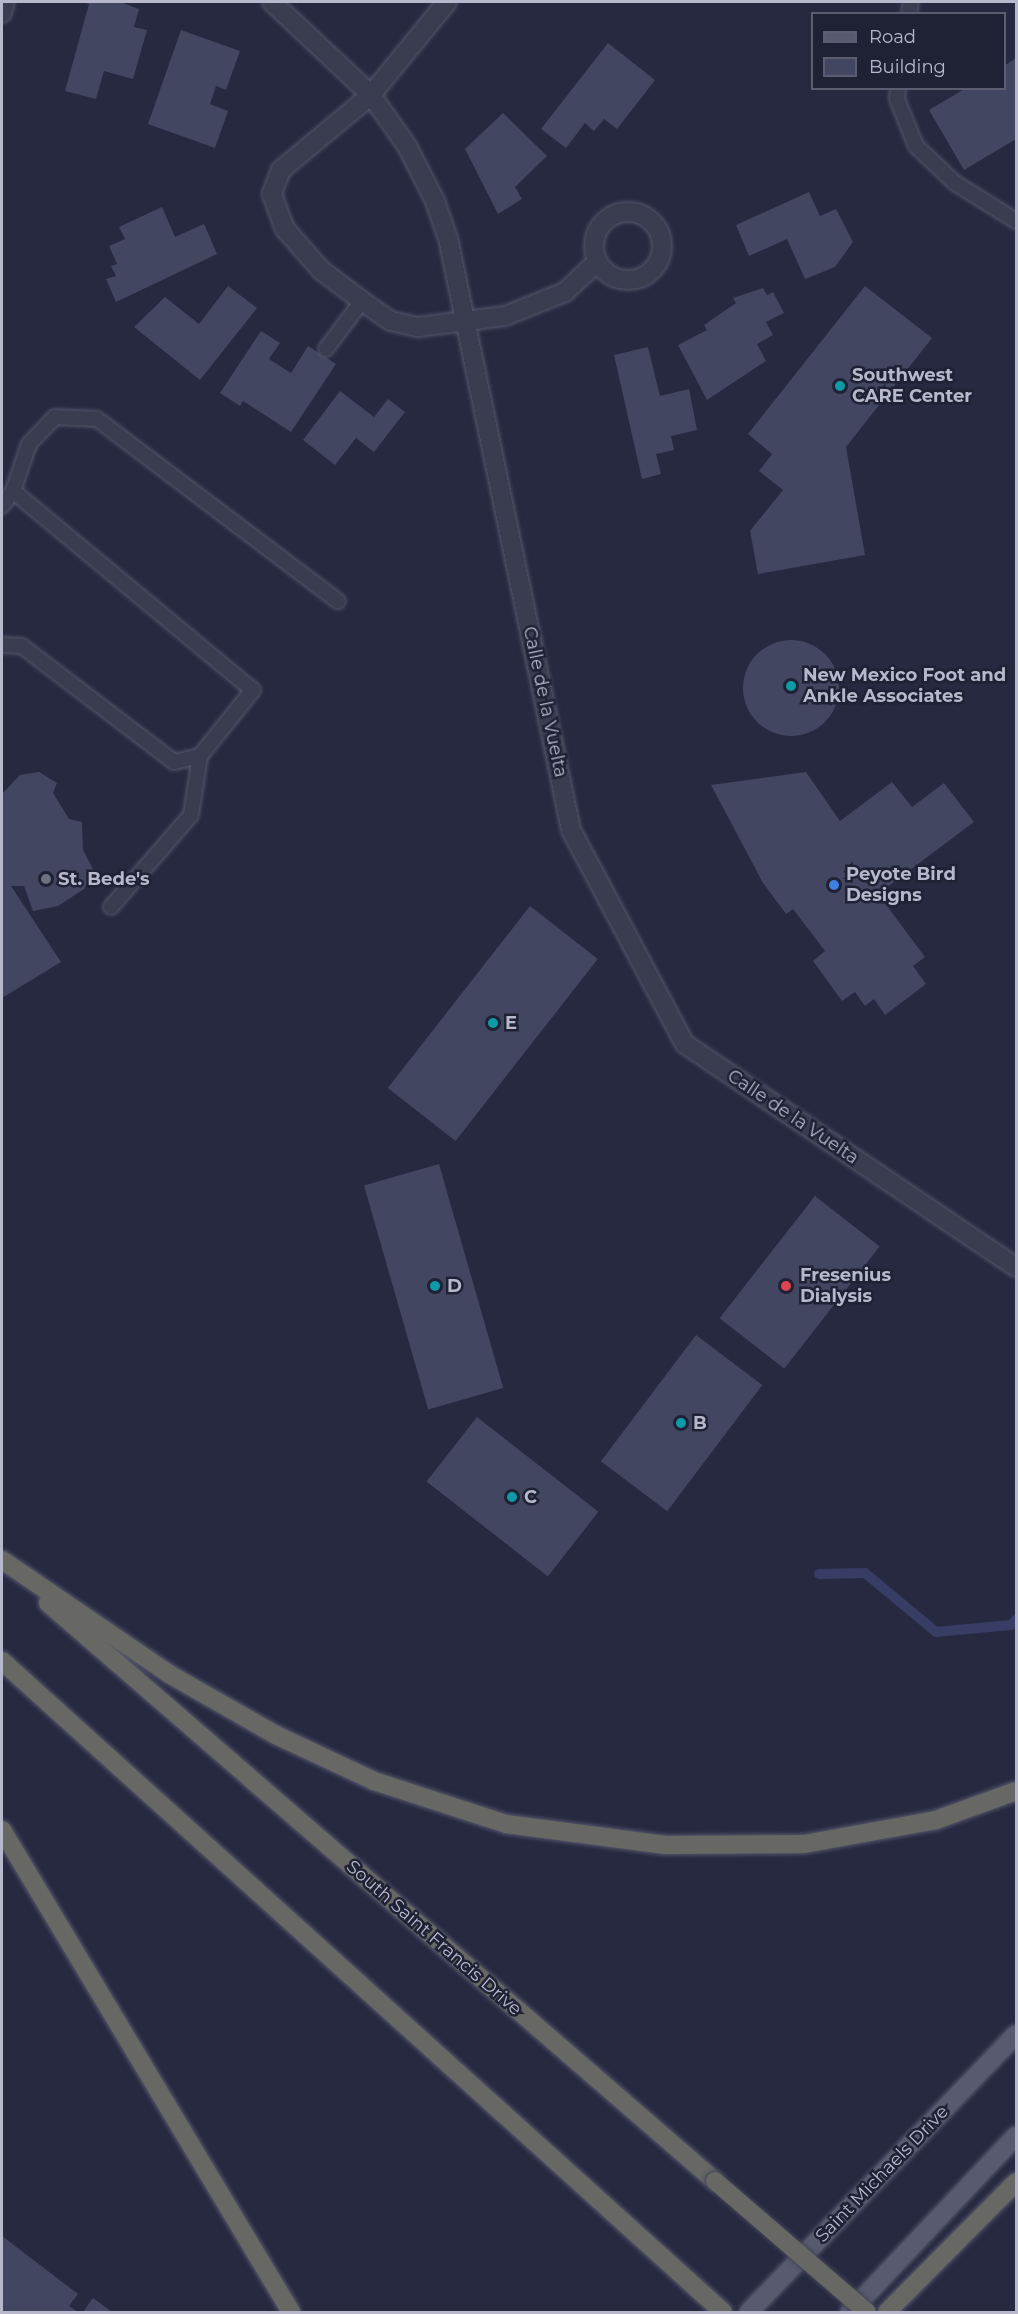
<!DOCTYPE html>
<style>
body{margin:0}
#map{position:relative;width:1018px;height:2314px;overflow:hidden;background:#262940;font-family:Montserrat,sans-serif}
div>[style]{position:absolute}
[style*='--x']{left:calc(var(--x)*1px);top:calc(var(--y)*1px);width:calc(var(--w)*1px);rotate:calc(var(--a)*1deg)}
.stream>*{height:10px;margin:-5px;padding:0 5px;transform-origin:5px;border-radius:5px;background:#383d65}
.building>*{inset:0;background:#424660;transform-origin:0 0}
.round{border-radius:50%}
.roads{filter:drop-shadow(0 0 2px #55576b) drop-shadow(0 0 2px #55576b)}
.service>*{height:14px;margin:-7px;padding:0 7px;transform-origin:7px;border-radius:7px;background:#3a3c50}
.minor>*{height:18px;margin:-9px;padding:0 9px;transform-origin:9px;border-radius:9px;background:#3a3c50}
.minor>.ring{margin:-9px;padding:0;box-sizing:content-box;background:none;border:18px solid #3a3c50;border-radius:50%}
.tertiary>*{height:18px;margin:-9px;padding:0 9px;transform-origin:9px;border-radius:9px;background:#3a3c50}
.primary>*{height:18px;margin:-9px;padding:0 9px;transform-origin:9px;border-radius:9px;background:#585b70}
.trunk>*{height:18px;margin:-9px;padding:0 9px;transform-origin:9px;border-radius:9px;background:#676864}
.bridges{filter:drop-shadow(0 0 2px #424458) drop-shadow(0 0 2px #424458)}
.trunk-bridge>*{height:18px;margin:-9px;padding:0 9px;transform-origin:9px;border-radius:9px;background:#676864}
.dots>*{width:16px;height:16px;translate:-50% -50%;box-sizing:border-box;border:3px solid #1f2135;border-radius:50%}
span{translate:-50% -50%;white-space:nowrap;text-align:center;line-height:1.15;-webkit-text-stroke:5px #1f2135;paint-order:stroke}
.poi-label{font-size:18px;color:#b7b8cb;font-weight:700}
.left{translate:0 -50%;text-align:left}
.street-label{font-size:18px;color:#b7b8cb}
.frame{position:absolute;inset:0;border:3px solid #b7b8cb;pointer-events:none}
.legend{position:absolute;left:811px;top:12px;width:195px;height:78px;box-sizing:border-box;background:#1f2135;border:2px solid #5c5d71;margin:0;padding:8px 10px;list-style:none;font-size:18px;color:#b7b8cb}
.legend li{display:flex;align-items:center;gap:12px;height:30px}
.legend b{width:30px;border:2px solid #5c5d71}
</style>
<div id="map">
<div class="stream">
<i style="--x:819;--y:1574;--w:46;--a:-1.2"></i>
<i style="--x:865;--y:1573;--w:92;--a:39.7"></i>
<i style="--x:936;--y:1632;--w:75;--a:-5.3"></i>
<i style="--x:1011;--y:1625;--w:7;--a:-45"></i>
</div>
<div class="building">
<i style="clip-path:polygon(82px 2px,120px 2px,139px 9px,134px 27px,147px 30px,133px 79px,104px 71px,96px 99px,65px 91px,89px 4px)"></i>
<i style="clip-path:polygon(181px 30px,240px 51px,226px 90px,216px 86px,210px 104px,228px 111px,215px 148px,148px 124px)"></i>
<i style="clip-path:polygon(608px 43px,655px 80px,617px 129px,604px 119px,594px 131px,585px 123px,566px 148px,541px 129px)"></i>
<i style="clip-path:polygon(1016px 58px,1016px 139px,964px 170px,929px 110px,966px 88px,1004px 88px,1004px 66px)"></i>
<i style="clip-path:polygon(503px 113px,547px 156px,515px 187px,522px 199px,498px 214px,465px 149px)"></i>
<i style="clip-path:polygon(809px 192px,820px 216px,836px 209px,853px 242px,835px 267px,805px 279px,787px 239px,749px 256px,736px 225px)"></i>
<i style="clip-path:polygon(162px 207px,175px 237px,204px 224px,217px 254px,116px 302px,106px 279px,116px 276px,111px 266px,117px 264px,109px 246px,125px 239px,119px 227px)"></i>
<i style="clip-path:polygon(228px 286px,257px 308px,200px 380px,134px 327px,165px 297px,199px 324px)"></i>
<i style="clip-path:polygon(865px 286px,932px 338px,846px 447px,865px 555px,758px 574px,750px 531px,783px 490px,759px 471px,772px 454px,748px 434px)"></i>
<i style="clip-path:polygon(763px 288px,767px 295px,773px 292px,784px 313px,766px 322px,773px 335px,757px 344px,766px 361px,707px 400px,678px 345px,707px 330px,704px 325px,736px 303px,733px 298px)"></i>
<i style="clip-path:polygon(261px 331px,280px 343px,269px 359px,291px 373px,308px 346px,336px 364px,291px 432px,243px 401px,240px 406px,220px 393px)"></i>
<i style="clip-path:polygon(648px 347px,660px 396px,689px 389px,697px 430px,671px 436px,674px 450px,656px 454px,661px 474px,642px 479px,614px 355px)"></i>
<i style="clip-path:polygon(340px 391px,374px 417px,388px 399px,405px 412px,374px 452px,356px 438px,335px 465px,303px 440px)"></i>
<i class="round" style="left:743px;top:640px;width:96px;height:96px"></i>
<i style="clip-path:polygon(39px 772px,57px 783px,53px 793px,69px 819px,82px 822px,83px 850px,94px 871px,84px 889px,58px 906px,33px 911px,24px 886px,11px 886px,61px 962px,2px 998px,2px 794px,20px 775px)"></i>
<i style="clip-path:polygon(806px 772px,840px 821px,892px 782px,912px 807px,944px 783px,974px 822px,878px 894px,925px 957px,913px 966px,926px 984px,885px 1015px,874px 999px,865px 1006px,855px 992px,842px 1001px,813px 961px,825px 951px,793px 909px,786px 914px,763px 883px,711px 785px)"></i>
<i style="left:530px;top:906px;width:86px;height:231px;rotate:38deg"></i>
<i style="left:439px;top:1164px;width:233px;height:78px;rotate:74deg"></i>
<i style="left:815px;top:1196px;width:82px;height:155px;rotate:38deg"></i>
<i style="left:696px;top:1335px;width:83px;height:158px;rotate:37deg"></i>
<i style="left:477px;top:1417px;width:154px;height:82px;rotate:38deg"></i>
<i style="clip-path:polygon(2px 2236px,78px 2294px,69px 2306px,78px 2312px,2px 2312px)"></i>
<i style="clip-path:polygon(93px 2298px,112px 2312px,83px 2312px)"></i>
</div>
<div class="roads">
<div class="service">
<i style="--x:909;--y:14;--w:12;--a:-81"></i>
<i style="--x:898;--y:88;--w:11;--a:95"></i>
<i style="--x:897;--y:99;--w:51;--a:68"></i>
<i style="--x:916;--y:146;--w:54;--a:43.5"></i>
<i style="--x:955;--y:183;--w:72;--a:31.9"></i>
<i style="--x:326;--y:349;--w:60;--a:-53.1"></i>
<i style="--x:13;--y:491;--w:50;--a:-71.2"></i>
<i style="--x:29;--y:444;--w:37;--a:-46"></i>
<i style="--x:55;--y:417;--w:42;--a:2.7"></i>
<i style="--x:97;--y:419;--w:302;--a:37.1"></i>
<i style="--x:2;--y:506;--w:19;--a:-54"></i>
<i style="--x:13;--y:491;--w:312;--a:39.7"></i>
<i style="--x:253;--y:690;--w:85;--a:128.8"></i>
<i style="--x:200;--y:756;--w:27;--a:167"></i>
<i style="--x:174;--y:762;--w:191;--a:-142.7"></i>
<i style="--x:22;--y:646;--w:20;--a:-177"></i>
<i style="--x:111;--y:907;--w:122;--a:-49"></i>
<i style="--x:191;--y:815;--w:60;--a:-81.3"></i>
</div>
<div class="minor">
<i style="--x:272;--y:2;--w:136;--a:43.2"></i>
<i style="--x:371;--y:95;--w:62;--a:54.8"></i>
<i style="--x:407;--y:146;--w:62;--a:63"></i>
<i style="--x:435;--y:201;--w:39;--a:71"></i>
<i style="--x:448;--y:238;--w:605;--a:78.26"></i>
<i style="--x:571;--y:830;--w:242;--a:62"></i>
<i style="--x:685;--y:1044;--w:399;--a:34"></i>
<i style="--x:447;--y:2;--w:120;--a:129.3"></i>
<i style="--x:371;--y:95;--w:117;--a:140.2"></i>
<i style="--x:281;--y:170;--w:26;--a:111"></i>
<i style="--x:272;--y:194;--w:37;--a:70"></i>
<i style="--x:285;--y:229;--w:55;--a:48.7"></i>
<i style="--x:321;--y:270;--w:51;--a:37.1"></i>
<i style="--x:362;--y:301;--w:35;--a:35"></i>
<i style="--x:391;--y:321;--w:28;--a:13"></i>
<i style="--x:418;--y:327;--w:88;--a:-7.2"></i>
<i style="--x:505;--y:316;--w:65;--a:-21.8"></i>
<i style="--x:565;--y:292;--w:44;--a:-43.2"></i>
<i class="ring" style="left:594px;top:212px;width:50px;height:50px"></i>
</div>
<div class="tertiary">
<i style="--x:2;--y:13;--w:11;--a:-75"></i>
</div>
<div class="primary">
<i style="--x:749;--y:2312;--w:385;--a:-46.1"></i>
<i style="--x:850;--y:2312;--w:242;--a:-46.7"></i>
</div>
<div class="trunk">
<i style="--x:2;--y:1560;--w:202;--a:34.3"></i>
<i style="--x:169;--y:1674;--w:123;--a:29.7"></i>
<i style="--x:276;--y:1735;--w:108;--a:25.1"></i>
<i style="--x:374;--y:1781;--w:139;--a:18"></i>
<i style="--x:506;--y:1824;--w:161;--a:7.5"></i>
<i style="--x:666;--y:1845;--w:138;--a:-0.4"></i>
<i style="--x:804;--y:1844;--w:134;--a:-10.3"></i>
<i style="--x:936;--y:1820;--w:85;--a:-19.9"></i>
<i style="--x:48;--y:1603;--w:883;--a:40.91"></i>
<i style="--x:2;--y:1661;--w:971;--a:42.08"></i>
<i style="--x:2;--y:1830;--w:562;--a:59.05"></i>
<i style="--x:887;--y:2312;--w:183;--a:-45.2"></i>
</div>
</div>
<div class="bridges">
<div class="trunk-bridge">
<i style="--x:715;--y:2181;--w:201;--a:40.8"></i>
</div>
</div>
<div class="dots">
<i style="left:840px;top:386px;background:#0f9aa8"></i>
<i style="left:791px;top:686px;background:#0f9aa8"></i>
<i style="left:46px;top:879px;background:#6b7280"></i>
<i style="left:834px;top:885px;background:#3f7fe0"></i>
<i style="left:493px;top:1023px;background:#0f9aa8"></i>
<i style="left:435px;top:1286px;background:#0f9aa8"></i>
<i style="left:786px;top:1286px;background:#e0444e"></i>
<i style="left:681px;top:1423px;background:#0f9aa8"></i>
<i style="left:512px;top:1497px;background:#0f9aa8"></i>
</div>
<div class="poi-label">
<span class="left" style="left:852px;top:386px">Southwest<br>CARE Center</span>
<span class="left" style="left:803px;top:686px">New Mexico Foot and<br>Ankle Associates</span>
<span class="left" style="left:846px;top:885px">Peyote Bird<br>Designs</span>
<span class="left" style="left:58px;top:879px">St. Bede's</span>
<span class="left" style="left:505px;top:1023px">E</span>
<span class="left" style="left:800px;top:1286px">Fresenius<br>Dialysis</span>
<span class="left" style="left:447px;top:1286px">D</span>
<span class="left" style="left:693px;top:1423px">B</span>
<span class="left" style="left:524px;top:1497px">C</span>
</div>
<div class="street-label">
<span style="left:545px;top:702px;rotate:78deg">Calle de la Vuelta</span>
<span style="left:793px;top:1117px;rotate:34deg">Calle de la Vuelta</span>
<span style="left:434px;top:1938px;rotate:41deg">South Saint Francis Drive</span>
<span style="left:882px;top:2174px;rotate:-46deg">Saint Michaels Drive</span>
</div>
<div class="frame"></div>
<ul class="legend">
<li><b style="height:8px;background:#585b70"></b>Road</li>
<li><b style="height:16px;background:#424660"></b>Building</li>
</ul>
</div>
